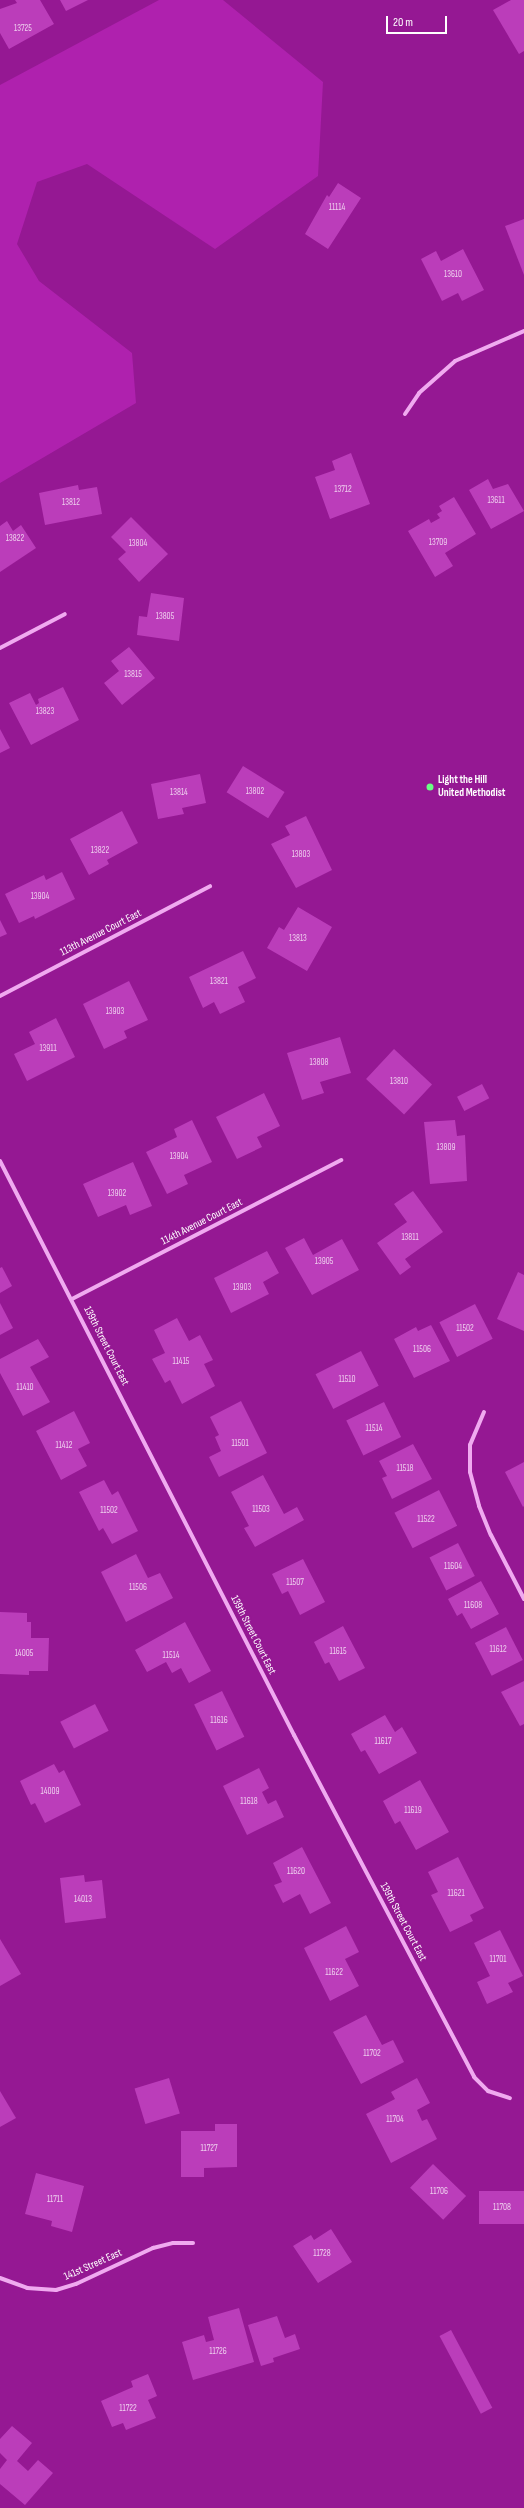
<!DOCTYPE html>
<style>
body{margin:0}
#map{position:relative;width:524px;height:2508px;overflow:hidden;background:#951893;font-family:"Sofia Sans Condensed",sans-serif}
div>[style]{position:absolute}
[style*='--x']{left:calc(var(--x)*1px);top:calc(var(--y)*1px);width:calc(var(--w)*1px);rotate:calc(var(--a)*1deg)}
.green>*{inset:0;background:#af21ae}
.building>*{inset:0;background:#bb3dba;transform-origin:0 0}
.street>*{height:4px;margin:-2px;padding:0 2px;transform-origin:2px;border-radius:2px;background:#f0aaf0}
.dots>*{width:11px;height:11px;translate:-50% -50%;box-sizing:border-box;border:2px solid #951893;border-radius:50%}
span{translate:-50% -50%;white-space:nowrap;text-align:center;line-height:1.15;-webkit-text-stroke:4px #951893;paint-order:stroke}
.number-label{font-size:9px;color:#eeceee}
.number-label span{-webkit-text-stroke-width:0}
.poi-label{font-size:11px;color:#fff;font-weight:700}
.left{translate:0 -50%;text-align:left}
.street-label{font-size:11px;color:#fff}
.scale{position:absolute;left:386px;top:16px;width:61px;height:18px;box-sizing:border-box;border:2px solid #fff;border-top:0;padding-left:5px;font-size:12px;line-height:14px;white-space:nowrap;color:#fff;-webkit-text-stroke:3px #951893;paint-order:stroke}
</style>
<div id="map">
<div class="green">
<i style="clip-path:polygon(159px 0,223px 0,323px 82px,318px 176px,215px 249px,87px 164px,37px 182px,17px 244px,39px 281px,132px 353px,136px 403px,0 483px,0 85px)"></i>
</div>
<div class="building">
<i style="clip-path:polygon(15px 0,40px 0,54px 24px,9px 49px,0 33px,0 9px,17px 3px)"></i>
<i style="clip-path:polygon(60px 0,88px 0,66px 11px)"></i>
<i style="clip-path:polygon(511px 0,524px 0,524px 51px,519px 54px,493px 10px)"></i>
<i style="clip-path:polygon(338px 183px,361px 198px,328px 249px,305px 234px,327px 195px,329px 197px)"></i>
<i style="clip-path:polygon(524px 219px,524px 275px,505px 226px)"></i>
<i style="clip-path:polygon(463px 249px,484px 290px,462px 301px,458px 293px,442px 301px,421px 259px,436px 251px,441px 261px)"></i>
<i style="clip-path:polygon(351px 453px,370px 504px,330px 519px,315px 477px,335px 470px,332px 461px)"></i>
<i style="clip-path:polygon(488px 479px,493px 489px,508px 484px,524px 511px,491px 529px,469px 490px)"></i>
<i style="clip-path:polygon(78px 485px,79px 490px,97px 487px,102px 514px,45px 525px,39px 493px)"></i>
<i style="clip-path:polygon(454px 497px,476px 534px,445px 553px,453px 566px,435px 577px,408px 531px,429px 519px,431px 523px,440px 518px,437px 514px,442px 511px,439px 506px)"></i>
<i style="clip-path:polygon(131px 517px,168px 554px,139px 582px,118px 559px,126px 552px,111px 537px)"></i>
<i style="clip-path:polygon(7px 521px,13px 531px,21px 525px,36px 548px,0 572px,0 526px)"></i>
<i style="clip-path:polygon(151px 593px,184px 598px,179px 641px,137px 635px,139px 616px,147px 617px)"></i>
<i style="clip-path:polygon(129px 647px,155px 678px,122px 705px,104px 683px,119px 671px,111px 661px)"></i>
<i style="clip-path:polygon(63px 687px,79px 720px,31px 745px,9px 703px,30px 693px,36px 705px,39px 703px,38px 699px)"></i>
<i style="clip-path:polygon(0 729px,10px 748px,0 753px)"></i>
<i style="left:243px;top:766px;width:49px;height:31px;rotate:32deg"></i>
<i style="clip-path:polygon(200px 774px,206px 803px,182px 808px,184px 814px,158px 819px,151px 784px)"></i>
<i style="clip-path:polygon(122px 811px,138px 843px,107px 860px,109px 864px,89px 875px,70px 839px)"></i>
<i style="clip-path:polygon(306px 816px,332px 870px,296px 888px,271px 844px,290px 835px,285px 826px)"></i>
<i style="clip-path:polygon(62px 872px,75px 899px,35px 919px,34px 916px,19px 923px,5px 894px,44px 875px,46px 880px)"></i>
<i style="clip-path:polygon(298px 907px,332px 927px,307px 971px,267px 948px,279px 927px,284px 930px)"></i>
<i style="clip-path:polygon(0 920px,7px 934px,0 937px)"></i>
<i style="clip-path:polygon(243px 951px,256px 978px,238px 987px,245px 1002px,220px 1014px,214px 1002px,203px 1008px,189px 977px)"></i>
<i style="clip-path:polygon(129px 981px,148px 1020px,124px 1031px,127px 1038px,104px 1049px,83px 1004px)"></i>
<i style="clip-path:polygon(56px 1018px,75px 1057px,27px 1081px,14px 1054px,35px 1044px,29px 1032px)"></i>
<i style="clip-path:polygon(340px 1037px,351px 1073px,320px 1082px,324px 1093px,302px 1100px,287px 1053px)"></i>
<i style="left:394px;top:1049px;width:52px;height:41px;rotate:43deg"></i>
<i style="left:482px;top:1084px;width:16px;height:28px;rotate:63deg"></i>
<i style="clip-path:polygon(264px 1093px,280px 1126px,257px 1137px,262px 1147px,237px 1159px,216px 1117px)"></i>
<i style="clip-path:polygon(192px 1120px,212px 1162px,184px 1175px,188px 1184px,167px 1194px,146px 1152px,177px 1137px,174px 1129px)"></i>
<i style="clip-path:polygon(455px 1120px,457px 1136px,465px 1135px,467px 1181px,430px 1184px,424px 1122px)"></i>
<i style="clip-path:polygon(133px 1162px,152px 1206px,130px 1215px,126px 1205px,98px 1217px,83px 1184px)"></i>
<i style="clip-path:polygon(413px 1191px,443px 1232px,405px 1259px,411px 1267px,400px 1275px,377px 1243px,407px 1222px,394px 1204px)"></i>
<i style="clip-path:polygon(304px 1238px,313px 1255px,342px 1239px,359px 1270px,312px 1295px,285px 1248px)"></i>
<i style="clip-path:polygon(267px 1251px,279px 1273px,263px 1282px,269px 1294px,231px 1313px,214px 1278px)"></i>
<i style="clip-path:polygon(2px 1267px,12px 1286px,0 1293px,0 1268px)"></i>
<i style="clip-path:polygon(518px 1272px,524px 1275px,524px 1331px,497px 1319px)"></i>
<i style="clip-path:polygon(0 1303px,13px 1328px,0 1335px)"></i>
<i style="left:475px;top:1304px;width:39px;height:40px;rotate:63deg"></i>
<i style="clip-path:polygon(177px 1318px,189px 1341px,200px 1335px,213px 1360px,204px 1364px,215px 1386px,182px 1404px,170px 1380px,165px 1383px,152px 1359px,165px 1353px,154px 1330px)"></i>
<i style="clip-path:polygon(431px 1325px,450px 1361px,414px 1378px,394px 1339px,416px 1327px,418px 1331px)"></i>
<i style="clip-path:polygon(38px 1339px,49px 1357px,30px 1367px,50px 1402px,23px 1416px,0 1373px,0 1359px)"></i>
<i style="left:361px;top:1351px;width:39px;height:51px;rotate:63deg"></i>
<i style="clip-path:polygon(241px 1401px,267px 1453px,219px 1477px,209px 1457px,221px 1451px,215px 1437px,219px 1435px,210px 1417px)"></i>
<i style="left:384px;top:1402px;width:39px;height:42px;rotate:64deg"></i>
<i style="clip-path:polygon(74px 1411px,90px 1443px,78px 1449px,87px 1466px,61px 1480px,36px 1431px)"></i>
<i style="clip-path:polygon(413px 1444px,432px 1479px,392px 1499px,382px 1478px,387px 1476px,379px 1461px)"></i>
<i style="clip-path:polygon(524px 1462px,524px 1506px,523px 1507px,505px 1472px)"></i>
<i style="clip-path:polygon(263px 1475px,284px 1514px,297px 1507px,304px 1520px,255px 1547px,244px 1528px,249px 1526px,231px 1492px)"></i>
<i style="clip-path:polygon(104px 1480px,112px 1495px,118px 1491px,138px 1531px,112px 1544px,103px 1528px,99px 1531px,79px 1492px)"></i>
<i style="left:439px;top:1490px;width:40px;height:50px;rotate:63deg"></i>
<i style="left:458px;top:1543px;width:37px;height:32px;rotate:63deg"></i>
<i style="clip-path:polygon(136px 1554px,148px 1578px,160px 1573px,173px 1598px,126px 1622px,101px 1572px)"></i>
<i style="clip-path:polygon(303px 1559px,325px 1602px,300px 1615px,288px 1591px,282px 1594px,272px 1574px)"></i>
<i style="clip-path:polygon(481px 1581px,499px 1614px,471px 1629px,462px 1613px,457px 1616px,448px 1599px)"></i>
<i style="clip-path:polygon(0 1612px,27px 1613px,27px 1622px,31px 1622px,31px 1638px,49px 1638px,48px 1671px,29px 1671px,29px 1675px,0 1674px)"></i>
<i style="clip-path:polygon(185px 1622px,211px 1671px,189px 1683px,181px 1668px,172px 1673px,166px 1662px,147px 1672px,135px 1650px)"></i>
<i style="clip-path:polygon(343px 1626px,365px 1668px,339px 1681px,329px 1662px,325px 1664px,314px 1642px)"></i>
<i style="left:506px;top:1627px;width:37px;height:35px;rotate:63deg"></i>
<i style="clip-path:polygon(524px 1681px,524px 1724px,520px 1726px,501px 1692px)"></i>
<i style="left:222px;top:1691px;width:51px;height:31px;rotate:64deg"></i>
<i style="left:95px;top:1704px;width:30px;height:39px;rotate:63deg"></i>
<i style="clip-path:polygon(385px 1715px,395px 1732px,402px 1727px,417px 1753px,379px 1774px,365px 1750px,361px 1752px,351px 1734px)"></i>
<i style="clip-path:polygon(54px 1764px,59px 1773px,64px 1770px,81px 1805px,45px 1823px,35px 1803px,31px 1805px,20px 1781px)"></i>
<i style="clip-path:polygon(259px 1768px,269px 1788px,262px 1792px,268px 1804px,276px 1800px,284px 1817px,247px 1835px,223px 1786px)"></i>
<i style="clip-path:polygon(420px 1780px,449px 1832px,416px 1850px,400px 1821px,395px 1824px,383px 1801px)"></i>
<i style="clip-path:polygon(302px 1847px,331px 1903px,310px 1914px,300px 1894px,283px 1903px,274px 1885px,282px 1882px,273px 1863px)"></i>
<i style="clip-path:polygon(458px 1857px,484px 1908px,470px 1915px,473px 1921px,450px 1932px,431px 1895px,438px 1892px,428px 1872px)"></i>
<i style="clip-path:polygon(84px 1875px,85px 1882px,102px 1880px,106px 1918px,65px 1923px,60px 1878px)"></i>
<i style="clip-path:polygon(346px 1926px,359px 1952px,345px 1959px,359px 1986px,330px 2001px,304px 1948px)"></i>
<i style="clip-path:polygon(500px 1930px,523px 1976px,508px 1983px,513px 1992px,487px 2004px,477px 1982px,490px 1976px,474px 1943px)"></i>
<i style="clip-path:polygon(0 1939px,21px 1974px,0 1986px)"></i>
<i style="clip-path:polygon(366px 2015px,382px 2045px,393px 2040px,404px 2062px,361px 2084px,333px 2032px)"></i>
<i style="left:169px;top:2078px;width:37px;height:36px;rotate:73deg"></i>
<i style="clip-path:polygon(417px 2078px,430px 2103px,417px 2110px,422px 2121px,427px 2119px,437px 2139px,391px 2163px,366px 2114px,395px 2099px,391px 2092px)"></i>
<i style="clip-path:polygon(0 2091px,16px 2118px,0 2127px)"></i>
<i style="clip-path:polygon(215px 2124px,237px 2124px,237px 2167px,204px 2168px,204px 2177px,181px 2177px,181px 2131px,215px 2131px)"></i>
<i style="left:433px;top:2164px;width:46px;height:33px;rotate:44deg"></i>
<i style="clip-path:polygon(36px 2173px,84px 2186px,72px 2232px,51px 2226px,52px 2221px,25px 2214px)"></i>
<i style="left:524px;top:2191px;width:33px;height:45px;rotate:90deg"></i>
<i style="clip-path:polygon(331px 2229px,352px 2262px,318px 2283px,293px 2246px,311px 2235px,314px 2240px)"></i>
<i style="clip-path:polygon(239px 2308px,254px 2362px,193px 2380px,182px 2342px,204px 2335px,206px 2342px,214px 2340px,208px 2317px)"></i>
<i style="clip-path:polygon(277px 2316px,285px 2338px,295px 2334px,300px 2349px,273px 2358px,274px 2362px,261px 2366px,248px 2325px)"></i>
<i style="left:451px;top:2330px;width:88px;height:13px;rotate:62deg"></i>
<i style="clip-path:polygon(148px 2374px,157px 2396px,148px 2400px,156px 2418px,126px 2430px,123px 2423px,112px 2427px,101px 2401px,133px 2387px,131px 2381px)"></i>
<i style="clip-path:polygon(12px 2426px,32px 2443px,17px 2461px,28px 2471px,38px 2460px,53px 2473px,25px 2505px,0 2484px,0 2469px,7px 2460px,0 2453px,0 2439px)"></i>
</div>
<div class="street">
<i style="--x:405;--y:414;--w:25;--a:-56"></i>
<i style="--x:419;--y:393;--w:48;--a:-41.6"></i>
<i style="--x:455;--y:361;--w:75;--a:-23.5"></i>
<i style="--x:0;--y:648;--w:73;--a:-27.6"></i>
<i style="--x:0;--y:996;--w:237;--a:-27.6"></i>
<i style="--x:0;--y:1161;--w:645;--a:62.88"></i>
<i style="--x:294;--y:1735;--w:386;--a:62.2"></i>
<i style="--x:474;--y:2077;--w:20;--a:45"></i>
<i style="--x:488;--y:2091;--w:23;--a:18"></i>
<i style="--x:72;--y:1299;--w:303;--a:-27.3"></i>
<i style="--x:484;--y:1412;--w:36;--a:113"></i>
<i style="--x:470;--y:1445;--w:27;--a:90"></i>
<i style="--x:470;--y:1472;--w:35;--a:75"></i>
<i style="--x:479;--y:1506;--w:31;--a:68"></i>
<i style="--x:491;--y:1535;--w:72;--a:62.7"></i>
<i style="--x:0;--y:2278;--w:29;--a:20"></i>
<i style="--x:27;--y:2288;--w:29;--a:4"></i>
<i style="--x:56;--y:2290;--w:21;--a:-17"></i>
<i style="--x:76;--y:2284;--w:85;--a:-25.1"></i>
<i style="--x:153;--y:2248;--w:21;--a:-14"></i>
<i style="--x:173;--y:2243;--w:20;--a:0"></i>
</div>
<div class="dots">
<i style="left:430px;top:787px;background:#6aff83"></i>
</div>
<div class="number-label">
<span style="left:23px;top:29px">13725</span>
<span style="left:337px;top:208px">11114</span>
<span style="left:453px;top:275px">13610</span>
<span style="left:343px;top:490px">13712</span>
<span style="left:496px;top:501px">13611</span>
<span style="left:71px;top:503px">13812</span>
<span style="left:15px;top:539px">13822</span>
<span style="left:438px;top:543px">13709</span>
<span style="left:138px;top:544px">13804</span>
<span style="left:165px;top:617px">13805</span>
<span style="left:133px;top:675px">13815</span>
<span style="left:45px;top:712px">13823</span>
<span style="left:255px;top:792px">13802</span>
<span style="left:179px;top:793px">13814</span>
<span style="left:100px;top:851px">13822</span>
<span style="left:301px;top:855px">13803</span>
<span style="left:40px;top:897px">13904</span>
<span style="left:298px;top:939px">13813</span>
<span style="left:219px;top:982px">13821</span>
<span style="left:115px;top:1012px">13903</span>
<span style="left:48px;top:1049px">13911</span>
<span style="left:319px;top:1063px">13808</span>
<span style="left:399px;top:1082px">13810</span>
<span style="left:446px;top:1148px">13809</span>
<span style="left:179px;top:1157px">13904</span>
<span style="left:117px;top:1194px">13902</span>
<span style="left:410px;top:1238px">13811</span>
<span style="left:324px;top:1262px">13905</span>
<span style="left:242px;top:1288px">13903</span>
<span style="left:465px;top:1329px">11502</span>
<span style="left:422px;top:1350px">11506</span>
<span style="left:181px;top:1362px">11415</span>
<span style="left:347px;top:1380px">11510</span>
<span style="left:25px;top:1388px">11410</span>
<span style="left:374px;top:1429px">11514</span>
<span style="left:240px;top:1444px">11501</span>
<span style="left:64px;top:1446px">11412</span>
<span style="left:405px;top:1469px">11518</span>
<span style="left:261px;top:1510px">11503</span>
<span style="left:109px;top:1511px">11502</span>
<span style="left:426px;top:1520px">11522</span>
<span style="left:453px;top:1567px">11604</span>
<span style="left:295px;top:1583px">11507</span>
<span style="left:138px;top:1588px">11506</span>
<span style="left:473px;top:1606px">11608</span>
<span style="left:498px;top:1650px">11612</span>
<span style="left:338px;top:1652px">11615</span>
<span style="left:24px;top:1654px">14005</span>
<span style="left:171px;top:1656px">11514</span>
<span style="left:219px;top:1721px">11616</span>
<span style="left:383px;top:1742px">11617</span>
<span style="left:50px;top:1792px">14009</span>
<span style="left:249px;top:1802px">11618</span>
<span style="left:413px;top:1811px">11619</span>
<span style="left:296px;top:1872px">11620</span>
<span style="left:456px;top:1894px">11621</span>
<span style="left:83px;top:1900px">14013</span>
<span style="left:498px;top:1960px">11701</span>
<span style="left:334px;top:1973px">11622</span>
<span style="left:372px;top:2054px">11702</span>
<span style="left:395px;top:2120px">11704</span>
<span style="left:209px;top:2149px">11727</span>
<span style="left:439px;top:2192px">11706</span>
<span style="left:55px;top:2200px">11711</span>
<span style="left:502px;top:2208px">11708</span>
<span style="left:322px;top:2254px">11728</span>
<span style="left:218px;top:2352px">11726</span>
<span style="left:128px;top:2409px">11722</span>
</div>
<div class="poi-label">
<span class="left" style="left:438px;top:787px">Light the Hill<br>United Methodist</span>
</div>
<div class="street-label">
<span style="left:101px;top:933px;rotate:-27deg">113th Avenue Court East</span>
<span style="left:202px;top:1222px;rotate:-27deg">114th Avenue Court East</span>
<span style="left:106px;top:1346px;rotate:63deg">139th Street Court East</span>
<span style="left:253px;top:1635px;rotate:63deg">139th Street Court East</span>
<span style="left:403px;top:1922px;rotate:62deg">139th Street Court East</span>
<span style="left:93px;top:2265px;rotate:-24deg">141st Street East</span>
</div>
<div class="scale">20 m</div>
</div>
